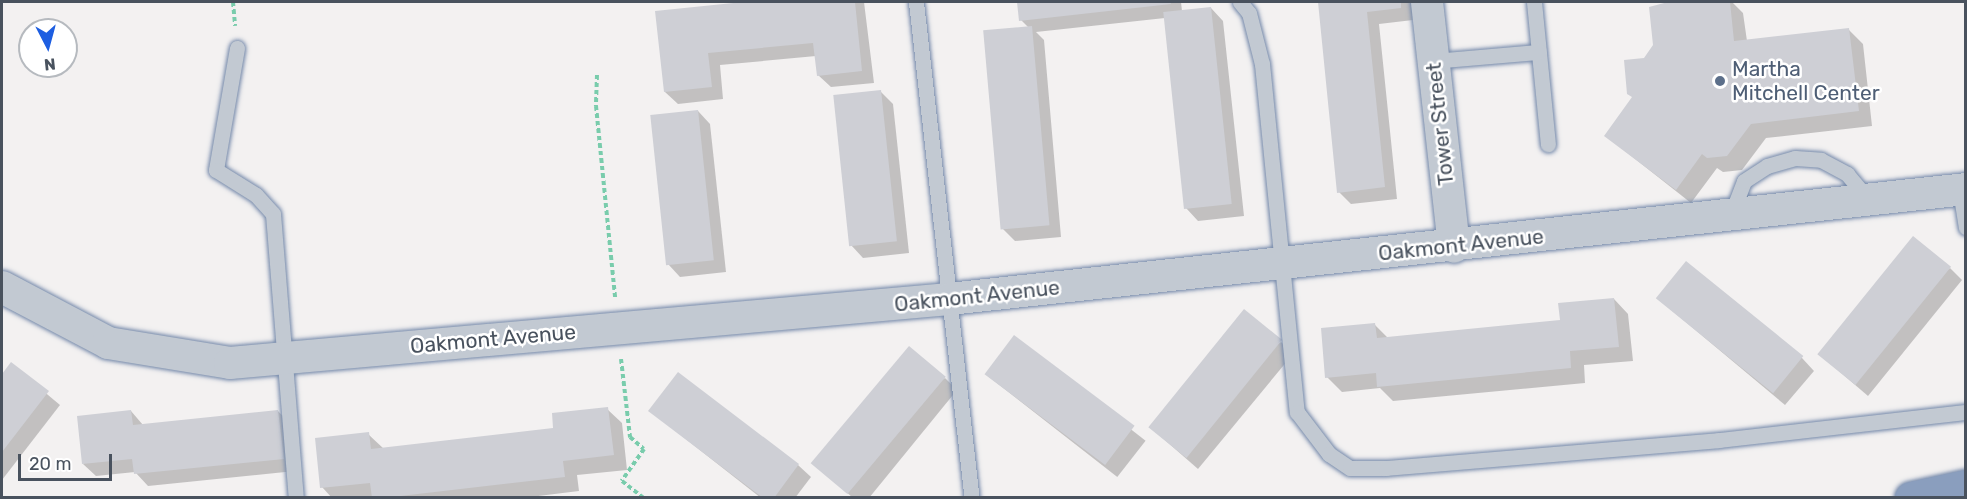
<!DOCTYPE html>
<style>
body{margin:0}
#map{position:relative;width:1967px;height:499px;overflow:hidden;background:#f3f1f1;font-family:Rubik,sans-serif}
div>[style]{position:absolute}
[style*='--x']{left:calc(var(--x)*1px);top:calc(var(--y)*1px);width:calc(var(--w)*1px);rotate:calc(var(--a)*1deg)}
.shadow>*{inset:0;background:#0003;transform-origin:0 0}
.building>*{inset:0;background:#cecfd5;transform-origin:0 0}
.path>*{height:4px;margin-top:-2px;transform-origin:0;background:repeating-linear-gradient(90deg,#79ccac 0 4.5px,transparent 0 7.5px)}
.roads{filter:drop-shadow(0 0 2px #7589aa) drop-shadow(0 0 2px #7589aa)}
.service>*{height:15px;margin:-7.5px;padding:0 7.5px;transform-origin:7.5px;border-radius:7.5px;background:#c2c9d2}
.minor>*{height:32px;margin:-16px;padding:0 16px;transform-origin:16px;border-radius:16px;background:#c2c9d2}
.motorway>*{height:33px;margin:-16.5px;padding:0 16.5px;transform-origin:16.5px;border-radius:16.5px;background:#8a9ebe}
.dots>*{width:16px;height:16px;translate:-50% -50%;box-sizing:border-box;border:3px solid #fff;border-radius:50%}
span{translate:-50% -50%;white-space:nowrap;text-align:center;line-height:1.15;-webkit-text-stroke:5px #fff;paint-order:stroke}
.service-label{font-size:21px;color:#4e5e75}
.left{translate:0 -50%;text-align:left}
.street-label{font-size:21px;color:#49525e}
.frame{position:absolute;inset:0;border:3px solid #49525e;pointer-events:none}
.north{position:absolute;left:18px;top:18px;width:60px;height:60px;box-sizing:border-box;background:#fff;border:2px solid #b6babf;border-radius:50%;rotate:174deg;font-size:16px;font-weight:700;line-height:24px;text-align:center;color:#49525e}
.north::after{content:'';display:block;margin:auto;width:21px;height:27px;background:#1d5ee1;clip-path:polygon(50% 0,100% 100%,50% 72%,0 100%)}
.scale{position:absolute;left:18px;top:454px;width:94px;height:27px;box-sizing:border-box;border:3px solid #49525e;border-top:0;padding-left:8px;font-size:18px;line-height:21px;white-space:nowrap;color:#49525e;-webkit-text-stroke:4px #fff;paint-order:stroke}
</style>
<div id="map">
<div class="shadow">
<i style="clip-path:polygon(758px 2px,864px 2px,874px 83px,831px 87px,818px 75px,816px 56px,720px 65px,723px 99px,678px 104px,665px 92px,657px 12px)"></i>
<i style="clip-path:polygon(1018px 2px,1181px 2px,1182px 11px,1211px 8px,1223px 21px,1244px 216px,1198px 221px,1186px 208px,1165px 18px,1036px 32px,1044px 40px,1061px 237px,1015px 241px,1002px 228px,1029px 28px,1021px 20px)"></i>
<i style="clip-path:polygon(1319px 2px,1411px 2px,1413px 20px,1379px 24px,1397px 199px,1351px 204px,1339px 192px)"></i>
<i style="clip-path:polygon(1670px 2px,1732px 2px,1743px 13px,1747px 41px,1848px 29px,1863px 44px,1872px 126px,1766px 138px,1742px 170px,1723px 172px,1717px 168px,1691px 203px,1606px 136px,1634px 98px,1645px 59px,1655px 46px)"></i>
<i style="clip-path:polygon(881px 92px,893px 104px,909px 253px,863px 258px,851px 245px)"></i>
<i style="clip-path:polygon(698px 111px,710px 124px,726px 272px,680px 277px,668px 264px)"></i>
<i style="clip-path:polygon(1950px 268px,1962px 280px,1868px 396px,1819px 354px)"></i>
<i style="clip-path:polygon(1657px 298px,1802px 358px,1814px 371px,1785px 405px)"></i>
<i style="clip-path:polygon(1614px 299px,1628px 314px,1633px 361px,1584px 365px,1585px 383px,1393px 401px,1380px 388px,1342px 392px,1327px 377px,1375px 325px,1388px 338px,1562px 322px)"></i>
<i style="left:1014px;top:338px;width:167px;height:46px;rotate:38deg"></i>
<i style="clip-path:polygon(1281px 342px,1293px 354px,1198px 469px,1150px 427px)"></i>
<i style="clip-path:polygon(11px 364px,60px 405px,2px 480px,2px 377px)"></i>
<i style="clip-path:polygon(945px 378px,957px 390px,869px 498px,853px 498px,814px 463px)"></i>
<i style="clip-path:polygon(607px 409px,622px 423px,627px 470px,577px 475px,579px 491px,522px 498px,332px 498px,322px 487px,368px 434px,384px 449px,555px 429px)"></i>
<i style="clip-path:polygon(131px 411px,143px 425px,278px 411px,290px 424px,295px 471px,148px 486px,135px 472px,96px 476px,83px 464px)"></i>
<i style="clip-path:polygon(650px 411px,798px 465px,811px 477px,795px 498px,761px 498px)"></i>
</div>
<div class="building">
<i style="clip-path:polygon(743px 2px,855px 2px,862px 71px,817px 76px,813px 43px,708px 53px,712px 87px,664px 92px,655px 11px)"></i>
<i style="clip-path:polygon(1017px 2px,1170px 2px,1171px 4px,1019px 21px)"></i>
<i style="clip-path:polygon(1318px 2px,1401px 2px,1401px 8px,1367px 12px,1385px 187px,1337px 193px)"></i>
<i style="clip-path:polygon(1668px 2px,1730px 2px,1734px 41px,1849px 28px,1859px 111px,1751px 124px,1727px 156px,1707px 158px,1702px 154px,1676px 190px,1604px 136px,1632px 97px,1627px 94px,1624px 60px,1644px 58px,1653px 45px,1649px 7px)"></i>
<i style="left:1211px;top:7px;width:198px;height:48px;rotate:84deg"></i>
<i style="left:1032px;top:26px;width:200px;height:49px;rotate:85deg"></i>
<i style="left:881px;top:90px;width:152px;height:48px;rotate:84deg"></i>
<i style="left:698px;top:110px;width:151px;height:48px;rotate:84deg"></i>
<i style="left:1913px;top:236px;width:49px;height:152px;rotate:39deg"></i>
<i style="left:1686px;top:261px;width:151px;height:48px;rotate:39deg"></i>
<i style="clip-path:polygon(1614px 298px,1619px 347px,1570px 351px,1571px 368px,1377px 387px,1376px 373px,1325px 378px,1321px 328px,1375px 323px,1377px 338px,1560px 320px,1558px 303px)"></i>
<i style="left:1244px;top:309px;width:49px;height:152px;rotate:39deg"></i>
<i style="left:1014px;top:335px;width:151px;height:49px;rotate:37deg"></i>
<i style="left:909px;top:346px;width:48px;height:153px;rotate:40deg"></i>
<i style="clip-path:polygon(11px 362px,49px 391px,2px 452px,2px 374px)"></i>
<i style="clip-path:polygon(678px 372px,799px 464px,774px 498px,763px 498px,648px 411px)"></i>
<i style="clip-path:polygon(608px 407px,614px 455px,563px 461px,565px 477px,383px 498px,372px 498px,370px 483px,320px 488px,315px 438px,369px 432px,371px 449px,553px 428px,552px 413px)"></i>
<i style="clip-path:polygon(131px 410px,133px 425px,278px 410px,284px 459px,134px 474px,132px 459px,82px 464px,77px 416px)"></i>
</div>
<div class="path">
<i style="--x:233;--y:2;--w:24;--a:85"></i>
<i style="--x:597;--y:75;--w:31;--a:92"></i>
<i style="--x:596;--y:106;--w:193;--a:84.3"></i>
<i style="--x:621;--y:359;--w:79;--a:83.4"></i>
<i style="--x:630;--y:437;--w:18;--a:41"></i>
<i style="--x:644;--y:449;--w:39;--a:125"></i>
<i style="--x:622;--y:481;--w:28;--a:38"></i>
</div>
<div class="roads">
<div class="service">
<i style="--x:916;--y:2;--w:499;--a:83.6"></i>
<i style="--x:1240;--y:2;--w:14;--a:51"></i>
<i style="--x:1249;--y:13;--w:53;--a:75.7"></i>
<i style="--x:1262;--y:64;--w:350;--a:84.3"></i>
<i style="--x:1297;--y:412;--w:53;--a:52.7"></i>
<i style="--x:1329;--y:454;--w:25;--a:34"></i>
<i style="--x:1350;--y:468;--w:36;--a:0"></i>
<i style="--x:1386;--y:468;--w:334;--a:-4.8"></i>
<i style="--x:1719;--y:440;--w:249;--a:-6.5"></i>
<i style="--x:1534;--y:2;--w:143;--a:84.4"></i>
<i style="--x:237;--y:48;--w:124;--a:99.8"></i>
<i style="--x:216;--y:170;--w:47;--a:32"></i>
<i style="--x:256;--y:195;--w:25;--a:48"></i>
<i style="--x:273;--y:214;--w:285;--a:85.4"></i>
<i style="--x:1433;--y:61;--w:106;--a:-4.9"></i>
<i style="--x:1960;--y:190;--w:38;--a:81"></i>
<i style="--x:1731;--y:215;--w:36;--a:-69"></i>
<i style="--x:1744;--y:181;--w:27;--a:-33"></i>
<i style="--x:1767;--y:166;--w:29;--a:-16"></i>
<i style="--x:1795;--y:158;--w:26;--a:4"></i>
<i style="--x:1821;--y:160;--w:30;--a:28"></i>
<i style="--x:1847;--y:174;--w:34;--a:50"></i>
</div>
<div class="minor">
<i style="--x:1427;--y:2;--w:246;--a:83.7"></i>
<i style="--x:2;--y:287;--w:120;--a:27.8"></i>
<i style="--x:108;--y:343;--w:124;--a:9.3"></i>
<i style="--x:230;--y:363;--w:722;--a:-5.09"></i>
<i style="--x:949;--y:299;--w:1023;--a:-6.17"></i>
</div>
<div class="motorway">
<i style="--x:1911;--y:498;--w:56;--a:-12.3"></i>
</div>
</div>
<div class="dots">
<i style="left:1720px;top:81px;background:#5c6f8a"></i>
</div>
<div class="service-label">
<span class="left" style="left:1732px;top:81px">Martha<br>Mitchell Center</span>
</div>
<div class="street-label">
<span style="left:1440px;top:124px;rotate:-96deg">Tower Street</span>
<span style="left:1461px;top:245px;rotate:-6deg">Oakmont Avenue</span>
<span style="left:977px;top:296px;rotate:-6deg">Oakmont Avenue</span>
<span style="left:493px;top:339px;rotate:-5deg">Oakmont Avenue</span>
</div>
<div class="frame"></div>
<div class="north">N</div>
<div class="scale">20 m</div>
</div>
